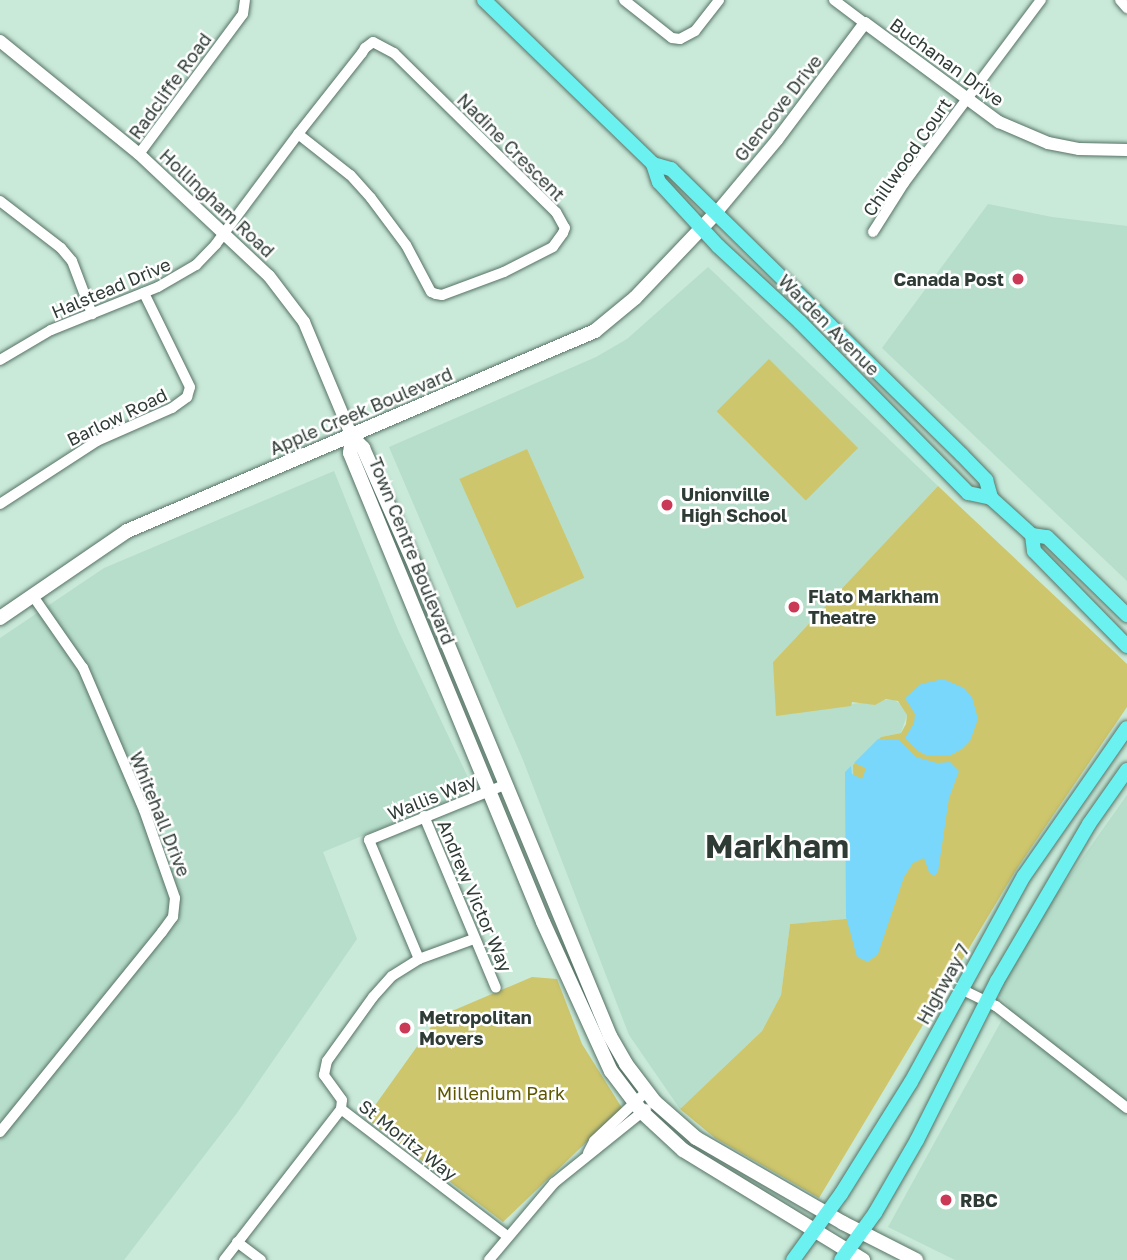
<!DOCTYPE html>
<style>
body{margin:0}
#map{position:relative;width:1127px;height:1260px;overflow:hidden;background:#c9e9d9;font-family:"Golos Text",sans-serif}
div>[style]{position:absolute}
[style*='--x']{left:calc(var(--x)*1px);top:calc(var(--y)*1px);width:calc(var(--w)*1px);rotate:calc(var(--a)*1deg)}
.built>*{inset:0;background:#b7decb}
.green>*{inset:0;background:#cec66c;transform-origin:0 0}
.water>*{inset:0;background:#78d7fa}
.roads{filter:drop-shadow(0 0 2px #577366) drop-shadow(0 0 2px #577366)}
.minor>*{height:10px;margin:-5px;padding:0 5px;transform-origin:5px;border-radius:5px;background:#fff}
.tertiary>*{height:12px;margin:-6px;padding:0 6px;transform-origin:6px;border-radius:6px;background:#fff}
.secondary>*{height:14px;margin:-7px;padding:0 7px;transform-origin:7px;border-radius:7px;background:#fff}
.primary>*{height:14px;margin:-7px;padding:0 7px;transform-origin:7px;border-radius:7px;background:#6bf1f0}
.dots>*{width:19px;height:19px;translate:-50% -50%;box-sizing:border-box;border:4px solid #fff;border-radius:50%}
span{translate:-50% -50%;white-space:nowrap;text-align:center;line-height:1.15;-webkit-text-stroke:5px #fff;paint-order:stroke}
.street-label{font-size:18px;color:#2f3c36}
.poi-label{font-size:18px;color:#2f3c36;font-weight:700}
.right{translate:-100% -50%;text-align:right}
.left{translate:0 -50%;text-align:left}
.park-label{font-size:18px;color:#5e5700}
.town-label{font-size:32px;color:#2f3c36;font-weight:700}
</style>
<div id="map">
<div class="built">
<i style="clip-path:polygon(988px 204px,1052px 217px,1127px 226px,1127px 581px,882px 348px)"></i>
<i style="clip-path:polygon(708px 267px,938px 486px,773px 662px,834px 706px,893px 699px,902px 705px,907px 715px,901px 733px,881px 737px,856px 918px,790px 924px,781px 995px,762px 1031px,680px 1109px,629px 1035px,523px 760px,389px 447px,596px 357px,627px 339px)"></i>
<i style="clip-path:polygon(334px 471px,398px 630px,474px 790px,323px 852px,357px 939px,237px 1113px,124px 1260px,0 1260px,0 638px,104px 568px)"></i>
<i style="clip-path:polygon(1127px 795px,1127px 1260px,955px 1260px,888px 1227px,1009px 1007px,996px 992px,995px 981px)"></i>
</div>
<div class="green">
<i style="left:769px;top:359px;width:126px;height:74px;rotate:45deg"></i>
<i style="left:527px;top:449px;width:141px;height:74px;rotate:66deg"></i>
<i style="clip-path:polygon(938px 486px,1127px 664px,1127px 707px,1016px 870px,819px 1198px,715px 1138px,680px 1109px,762px 1031px,781px 995px,790px 924px,856px 918px,853px 765px,881px 737px,901px 733px,906px 724px,907px 715px,898px 701px,886px 699px,875px 705px,852px 702px,851px 706px,776px 716px,773px 662px)"></i>
<i style="clip-path:polygon(532px 977px,557px 979px,582px 1044px,622px 1108px,503px 1222px,366px 1118px,438px 1017px)"></i>
</div>
<div class="water">
<i style="clip-path:polygon(943px 679px,964px 688px,972px 697px,978px 719px,970px 741px,962px 749px,951px 755px,928px 756px,918px 751px,905px 738px,914px 723px,915px 714px,905px 698px,921px 684px)"></i>
<i style="clip-path:polygon(878px 739px,899px 740px,916px 757px,937px 763px,950px 762px,959px 771px,949px 798px,938px 872px,934px 876px,929px 872px,924px 858px,913px 863px,904px 877px,878px 954px,868px 962px,857px 957px,846px 917px,845px 772px,851px 766px,852px 774px,862px 779px,866px 768px,854px 763px)"></i>
</div>
<div class="roads">
<div class="minor">
<i style="--x:624;--y:0;--w:61;--a:38.4"></i>
<i style="--x:672;--y:38;--w:8;--a:7"></i>
<i style="--x:680;--y:39;--w:17;--a:-28"></i>
<i style="--x:695;--y:31;--w:39;--a:-52"></i>
<i style="--x:834;--y:0;--w:39;--a:37"></i>
<i style="--x:1120;--y:0;--w:11;--a:49"></i>
<i style="--x:139;--y:154;--w:174;--a:-53.4"></i>
<i style="--x:243;--y:14;--w:14;--a:-82"></i>
<i style="--x:0;--y:201;--w:77;--a:37.6"></i>
<i style="--x:61;--y:248;--w:17;--a:50"></i>
<i style="--x:72;--y:261;--w:57;--a:69.3"></i>
<i style="--x:873;--y:232;--w:58;--a:-57.7"></i>
<i style="--x:904;--y:183;--w:229;--a:-53.2"></i>
<i style="--x:0;--y:360;--w:59;--a:-30.5"></i>
<i style="--x:51;--y:330;--w:115;--a:-21.9"></i>
<i style="--x:158;--y:287;--w:44;--a:-30.1"></i>
<i style="--x:196;--y:265;--w:29;--a:-46"></i>
<i style="--x:216;--y:244;--w:137;--a:-53.3"></i>
<i style="--x:298;--y:134;--w:103;--a:-51.7"></i>
<i style="--x:362;--y:53;--w:6;--a:-59"></i>
<i style="--x:365;--y:48;--w:10;--a:-37"></i>
<i style="--x:373;--y:42;--w:24;--a:28"></i>
<i style="--x:394;--y:53;--w:227;--a:44.5"></i>
<i style="--x:556;--y:212;--w:18;--a:61"></i>
<i style="--x:565;--y:228;--w:5;--a:112"></i>
<i style="--x:563;--y:233;--w:17;--a:126"></i>
<i style="--x:553;--y:247;--w:55;--a:153"></i>
<i style="--x:504;--y:272;--w:66;--a:159.6"></i>
<i style="--x:442;--y:295;--w:6;--a:-171"></i>
<i style="--x:436;--y:294;--w:5;--a:-158"></i>
<i style="--x:431;--y:292;--w:53;--a:-118"></i>
<i style="--x:406;--y:245;--w:59;--a:-126.7"></i>
<i style="--x:371;--y:198;--w:31;--a:-132"></i>
<i style="--x:350;--y:175;--w:66;--a:-141.7"></i>
<i style="--x:0;--y:504;--w:116;--a:-33"></i>
<i style="--x:97;--y:441;--w:82;--a:-23.7"></i>
<i style="--x:172;--y:408;--w:19;--a:-36"></i>
<i style="--x:187;--y:397;--w:10;--a:-73"></i>
<i style="--x:190;--y:387;--w:105;--a:-116.1"></i>
<i style="--x:424;--y:816;--w:186;--a:67.3"></i>
<i style="--x:419;--y:959;--w:129;--a:-112.8"></i>
<i style="--x:369;--y:840;--w:149;--a:-22.1"></i>
<i style="--x:963;--y:990;--w:37;--a:26"></i>
<i style="--x:996;--y:1006;--w:166;--a:37.9"></i>
<i style="--x:341;--y:1109;--w:9;--a:-84"></i>
<i style="--x:342;--y:1100;--w:31;--a:-126"></i>
<i style="--x:324;--y:1075;--w:14;--a:-78"></i>
<i style="--x:327;--y:1061;--w:79;--a:-54.3"></i>
<i style="--x:373;--y:997;--w:28;--a:-48"></i>
<i style="--x:392;--y:976;--w:32;--a:-32"></i>
<i style="--x:419;--y:959;--w:59;--a:-20"></i>
<i style="--x:341;--y:1109;--w:209;--a:37.4"></i>
<i style="--x:0;--y:1132;--w:257;--a:-51"></i>
<i style="--x:162;--y:932;--w:19;--a:-54"></i>
<i style="--x:173;--y:917;--w:19;--a:-84"></i>
<i style="--x:175;--y:898;--w:93;--a:-109.4"></i>
<i style="--x:144;--y:810;--w:155;--a:-113.2"></i>
<i style="--x:83;--y:668;--w:88;--a:-124.8"></i>
<i style="--x:588;--y:1153;--w:13;--a:-63"></i>
<i style="--x:594;--y:1141;--w:71;--a:-43.3"></i>
<i style="--x:237;--y:1242;--w:30;--a:37"></i>
<i style="--x:224;--y:1260;--w:191;--a:-52.2"></i>
<i style="--x:489;--y:1260;--w:101;--a:-49.8"></i>
<i style="--x:554;--y:1183;--w:118;--a:-38.8"></i>
</div>
<div class="tertiary">
<i style="--x:0;--y:41;--w:179;--a:39.1"></i>
<i style="--x:139;--y:154;--w:178;--a:43.2"></i>
<i style="--x:269;--y:276;--w:58;--a:52.7"></i>
<i style="--x:304;--y:322;--w:125;--a:67.3"></i>
<i style="--x:716;--y:213;--w:95;--a:-50.1"></i>
<i style="--x:777;--y:140;--w:146;--a:-53.1"></i>
<i style="--x:865;--y:23;--w:167;--a:36.5"></i>
<i style="--x:999;--y:122;--w:53;--a:23.2"></i>
<i style="--x:1048;--y:143;--w:32;--a:11"></i>
<i style="--x:1079;--y:149;--w:48;--a:1.2"></i>
</div>
<div class="secondary">
<i style="--x:352;--y:437;--w:16;--a:45"></i>
<i style="--x:363;--y:448;--w:133;--a:66.1"></i>
<i style="--x:417;--y:570;--w:504;--a:67.5"></i>
<i style="--x:610;--y:1036;--w:32;--a:60"></i>
<i style="--x:626;--y:1064;--w:48;--a:52.7"></i>
<i style="--x:655;--y:1102;--w:55;--a:41.3"></i>
<i style="--x:696;--y:1138;--w:170;--a:30"></i>
<i style="--x:843;--y:1223;--w:82;--a:26.9"></i>
<i style="--x:352;--y:437;--w:16;--a:97"></i>
<i style="--x:350;--y:453;--w:507;--a:67.63"></i>
<i style="--x:543;--y:922;--w:164;--a:65.5"></i>
<i style="--x:611;--y:1071;--w:51;--a:52.9"></i>
<i style="--x:642;--y:1112;--w:56;--a:42.8"></i>
<i style="--x:683;--y:1150;--w:211;--a:31.4"></i>
<i style="--x:0;--y:618;--w:154;--a:-34.4"></i>
<i style="--x:127;--y:531;--w:509;--a:-23.14"></i>
<i style="--x:595;--y:331;--w:52;--a:-39.5"></i>
<i style="--x:635;--y:298;--w:117;--a:-46.4"></i>
</div>
<div class="primary">
<i style="--x:484;--y:0;--w:235;--a:44.1"></i>
<i style="--x:653;--y:164;--w:19;--a:72"></i>
<i style="--x:659;--y:182;--w:87;--a:47.3"></i>
<i style="--x:718;--y:246;--w:112;--a:42.8"></i>
<i style="--x:800;--y:322;--w:240;--a:45.5"></i>
<i style="--x:968;--y:493;--w:24;--a:12"></i>
<i style="--x:991;--y:498;--w:55;--a:42.1"></i>
<i style="--x:1032;--y:535;--w:15;--a:8"></i>
<i style="--x:1047;--y:537;--w:112;--a:44.3"></i>
<i style="--x:653;--y:164;--w:19;--a:16"></i>
<i style="--x:671;--y:169;--w:408;--a:44.5"></i>
<i style="--x:962;--y:455;--w:35;--a:46"></i>
<i style="--x:986;--y:480;--w:19;--a:74"></i>
<i style="--x:1032;--y:535;--w:16;--a:83"></i>
<i style="--x:1034;--y:551;--w:133;--a:45.6"></i>
<i style="--x:793;--y:1260;--w:82;--a:-54"></i>
<i style="--x:841;--y:1194;--w:132;--a:-58"></i>
<i style="--x:911;--y:1082;--w:235;--a:-61.3"></i>
<i style="--x:1024;--y:876;--w:180;--a:-55.2"></i>
<i style="--x:841;--y:1260;--w:58;--a:-54.1"></i>
<i style="--x:875;--y:1213;--w:84;--a:-60.1"></i>
<i style="--x:917;--y:1140;--w:178;--a:-63.3"></i>
<i style="--x:997;--y:981;--w:182;--a:-59.6"></i>
<i style="--x:1089;--y:824;--w:66;--a:-54.9"></i>
</div>
</div>
<div class="dots">
<i style="left:1018px;top:279px;background:#ca3a56"></i>
<i style="left:667px;top:505px;background:#ca3a56"></i>
<i style="left:794px;top:607px;background:#ca3a56"></i>
<i style="left:405px;top:1028px;background:#ca3a56"></i>
<i style="left:946px;top:1200px;background:#ca3a56"></i>
</div>
<div class="street-label">
<span style="left:947px;top:62px;rotate:36deg">Buchanan Drive</span>
<span style="left:170px;top:86px;rotate:-54deg">Radcliffe Road</span>
<span style="left:778px;top:108px;rotate:-52deg">Glencove Drive</span>
<span style="left:511px;top:147px;rotate:45deg">Nadine Crescent</span>
<span style="left:907px;top:157px;rotate:-55deg">Chillwood Court</span>
<span style="left:217px;top:203px;rotate:43deg">Hollingham Road</span>
<span style="left:111px;top:288px;rotate:-23deg">Halstead Drive</span>
<span style="left:829px;top:325px;rotate:45deg">Warden Avenue</span>
<span style="left:361px;top:411px;rotate:-23deg">Apple Creek Boulevard</span>
<span style="left:117px;top:417px;rotate:-26deg">Barlow Road</span>
<span style="left:412px;top:551px;rotate:68deg">Town Centre Boulevard</span>
<span style="left:432px;top:797px;rotate:-22deg">Wallis Way</span>
<span style="left:160px;top:814px;rotate:68deg">Whitehall Drive</span>
<span style="left:475px;top:896px;rotate:67deg">Andrew Victor Way</span>
<span style="left:943px;top:984px;rotate:-61deg">Highway 7</span>
<span style="left:408px;top:1140px;rotate:38deg">St Moritz Way</span>
</div>
<div class="poi-label">
<span class="right" style="left:1004px;top:279px">Canada Post</span>
<span class="left" style="left:681px;top:505px">Unionville<br>High School</span>
<span class="left" style="left:808px;top:607px">Flato Markham<br>Theatre</span>
<span class="left" style="left:419px;top:1028px">Metropolitan<br>Movers</span>
<span class="left" style="left:960px;top:1200px">RBC</span>
</div>
<div class="park-label">
<span style="left:501px;top:1093px">Millenium Park</span>
</div>
<div class="town-label">
<span style="left:777px;top:846px">Markham</span>
</div>
</div>
